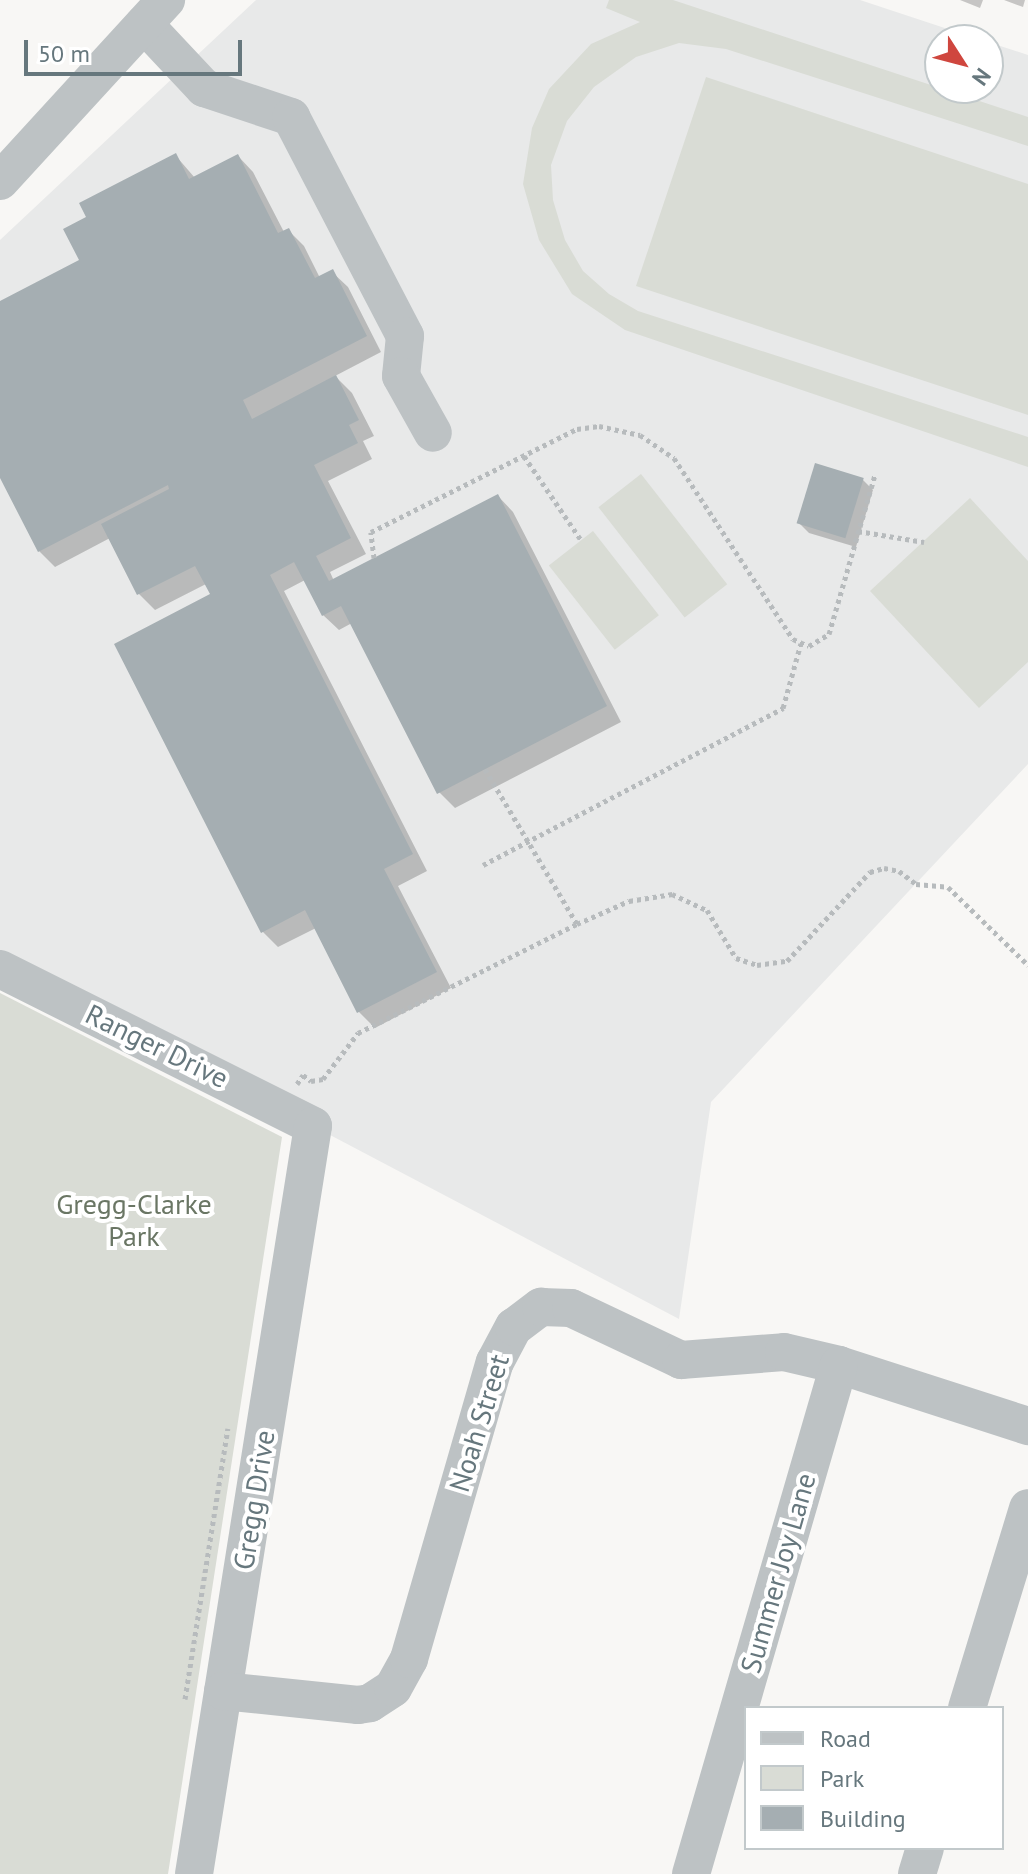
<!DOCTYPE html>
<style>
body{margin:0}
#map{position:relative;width:1028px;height:1874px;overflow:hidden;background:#f8f7f5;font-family:"PT Sans",sans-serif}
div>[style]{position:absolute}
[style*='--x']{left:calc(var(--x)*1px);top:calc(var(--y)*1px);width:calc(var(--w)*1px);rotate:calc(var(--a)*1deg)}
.built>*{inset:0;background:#e8e9e9}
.green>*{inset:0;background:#d9dcd5;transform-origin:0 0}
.shadow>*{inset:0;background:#0003}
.building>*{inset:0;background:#a5aeb2;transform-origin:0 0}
.path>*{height:5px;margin-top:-2.5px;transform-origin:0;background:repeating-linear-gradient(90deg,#b7bbbd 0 4px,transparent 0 8px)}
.minor>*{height:38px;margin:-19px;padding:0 19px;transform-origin:19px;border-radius:19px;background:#bdc2c4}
span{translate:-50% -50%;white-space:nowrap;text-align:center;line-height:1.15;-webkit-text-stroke:8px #fff;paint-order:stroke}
.street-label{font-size:28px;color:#66777d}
.park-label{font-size:28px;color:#6a7664}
.legend{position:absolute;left:744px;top:1706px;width:260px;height:144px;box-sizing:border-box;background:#fff;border:2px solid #c2c9cb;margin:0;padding:10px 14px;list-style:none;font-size:24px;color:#66777d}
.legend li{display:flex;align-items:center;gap:16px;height:40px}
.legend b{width:40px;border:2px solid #c2c9cb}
.north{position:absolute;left:924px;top:24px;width:80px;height:80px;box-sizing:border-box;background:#fff;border:2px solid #c2c9cb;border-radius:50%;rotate:126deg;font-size:22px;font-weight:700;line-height:32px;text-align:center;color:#66777d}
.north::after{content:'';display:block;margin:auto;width:28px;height:36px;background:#cf463e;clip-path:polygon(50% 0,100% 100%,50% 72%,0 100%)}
.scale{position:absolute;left:24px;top:40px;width:218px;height:36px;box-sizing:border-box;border:4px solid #66777d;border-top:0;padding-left:10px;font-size:24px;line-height:28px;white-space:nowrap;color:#66777d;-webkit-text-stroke:6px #fff;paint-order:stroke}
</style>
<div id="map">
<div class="built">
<i style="clip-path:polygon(256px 0,860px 0,981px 40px,940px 40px,940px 88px,988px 88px,988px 42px,1028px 55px,1028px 764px,711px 1102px,679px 1319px,332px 1136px,0 952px,0 240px)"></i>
</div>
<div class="green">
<i style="clip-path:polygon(609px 0,673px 0,1028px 117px,1028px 146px,726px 49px,679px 43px,636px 57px,594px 87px,567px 121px,551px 165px,553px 200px,565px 240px,583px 271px,609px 294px,638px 311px,1028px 437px,1028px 467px,625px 330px,572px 294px,539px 240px,523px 184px,532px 128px,549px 89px,591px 44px,640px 22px,606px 8px)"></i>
<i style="clip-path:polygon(706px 77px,1028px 184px,1028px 415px,636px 286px)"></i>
<i style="left:641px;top:474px;width:140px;height:54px;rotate:52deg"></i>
<i style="clip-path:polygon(970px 498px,1028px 561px,1028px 662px,979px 708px,870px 591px)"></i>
<i style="left:593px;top:531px;width:107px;height:56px;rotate:52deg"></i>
<i style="clip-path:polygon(0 993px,282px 1137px,168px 1874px,0 1874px)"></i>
</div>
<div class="shadow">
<i style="clip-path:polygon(960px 0,983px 0,980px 8px)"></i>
<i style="clip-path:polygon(1004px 0,1025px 0,1023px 7px)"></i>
<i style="clip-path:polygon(176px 156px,195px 178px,238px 156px,253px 172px,284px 232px,288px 230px,304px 246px,320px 278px,332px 272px,348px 287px,381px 352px,335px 376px,352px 393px,374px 436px,363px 441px,372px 459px,328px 481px,366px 554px,330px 572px,334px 581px,498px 496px,513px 512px,621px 722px,455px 808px,439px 792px,352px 623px,339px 630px,323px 615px,305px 580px,284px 591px,427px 871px,398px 886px,451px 988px,375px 1028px,359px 1012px,316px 928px,278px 947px,263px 932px,212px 595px,206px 584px,155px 610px,139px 594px,110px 538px,55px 567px,39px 551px,0 474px,0 304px,82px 261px,89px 218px)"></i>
<i style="clip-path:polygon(863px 480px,873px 490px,856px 547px,809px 533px,799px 523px)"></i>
</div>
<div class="building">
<i style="clip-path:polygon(176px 153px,189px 179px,238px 154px,278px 233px,289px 228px,315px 278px,333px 269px,367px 336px,243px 400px,252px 419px,336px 375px,359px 420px,349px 425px,358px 443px,314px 465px,351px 538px,316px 556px,329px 581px,498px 494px,607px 706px,437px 794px,341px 606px,322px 616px,294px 562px,270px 575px,413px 854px,384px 869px,437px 972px,357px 1013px,305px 910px,261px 933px,114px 644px,210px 594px,195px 566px,137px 595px,101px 524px,169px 489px,168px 485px,38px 552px,0 478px,0 301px,79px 260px,63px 229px,86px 217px,79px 203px)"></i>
<i style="left:815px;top:463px;width:51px;height:63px;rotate:17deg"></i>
</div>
<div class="path">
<i style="--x:524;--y:456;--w:102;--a:55.8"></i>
<i style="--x:858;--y:531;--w:67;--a:9.5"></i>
<i style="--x:374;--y:558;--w:26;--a:-97"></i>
<i style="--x:371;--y:532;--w:230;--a:-26.6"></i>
<i style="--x:577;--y:429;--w:22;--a:-8"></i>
<i style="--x:599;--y:426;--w:42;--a:12.4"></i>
<i style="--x:640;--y:435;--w:41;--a:34.1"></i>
<i style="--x:674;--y:458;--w:217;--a:56.7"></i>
<i style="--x:793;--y:639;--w:17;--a:24"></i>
<i style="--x:809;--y:646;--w:23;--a:-31"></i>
<i style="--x:829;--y:634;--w:166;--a:-73.9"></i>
<i style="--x:485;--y:769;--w:180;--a:59.3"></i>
<i style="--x:577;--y:924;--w:57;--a:-23.9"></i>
<i style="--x:629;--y:901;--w:44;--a:-9.2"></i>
<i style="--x:672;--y:894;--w:38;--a:25"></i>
<i style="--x:707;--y:910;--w:56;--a:58.9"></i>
<i style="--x:736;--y:958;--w:22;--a:18"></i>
<i style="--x:757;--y:965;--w:30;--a:-8"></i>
<i style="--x:787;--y:961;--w:122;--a:-47"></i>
<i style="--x:870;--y:872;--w:15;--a:-16"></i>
<i style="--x:884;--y:868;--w:15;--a:11"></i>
<i style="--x:899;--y:871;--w:21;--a:37"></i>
<i style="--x:916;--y:884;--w:32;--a:5"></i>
<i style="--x:948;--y:887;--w:112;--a:44.3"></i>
<i style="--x:483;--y:865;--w:339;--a:-27.6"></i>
<i style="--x:783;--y:708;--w:67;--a:-74.5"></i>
<i style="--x:297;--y:1084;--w:11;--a:-56"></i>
<i style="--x:303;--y:1075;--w:10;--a:37"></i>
<i style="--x:311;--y:1081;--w:12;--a:-9"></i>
<i style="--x:323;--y:1079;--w:58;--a:-52.7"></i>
<i style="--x:358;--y:1033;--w:245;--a:-26.5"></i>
<i style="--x:185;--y:1699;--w:274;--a:-81"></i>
</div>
<div class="minor">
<i style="--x:144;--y:24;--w:88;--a:46.8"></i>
<i style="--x:204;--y:88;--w:92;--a:18.4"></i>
<i style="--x:291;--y:117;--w:247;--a:62.5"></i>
<i style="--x:405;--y:336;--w:40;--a:95.7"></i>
<i style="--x:401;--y:376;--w:65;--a:60.7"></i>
<i style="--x:0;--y:181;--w:246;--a:-47.5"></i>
<i style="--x:0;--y:969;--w:350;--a:26.6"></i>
<i style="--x:313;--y:1126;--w:757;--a:99.04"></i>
<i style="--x:223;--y:1691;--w:136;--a:5.9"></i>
<i style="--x:358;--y:1705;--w:12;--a:-9"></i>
<i style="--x:370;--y:1703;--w:27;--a:-33"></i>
<i style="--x:393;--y:1688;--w:33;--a:-61"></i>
<i style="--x:409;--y:1659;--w:309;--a:-73.9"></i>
<i style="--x:495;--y:1362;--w:40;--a:-62"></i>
<i style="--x:514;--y:1327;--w:34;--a:-37"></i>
<i style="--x:541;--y:1307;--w:30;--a:2"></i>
<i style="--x:571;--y:1308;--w:122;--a:25.3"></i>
<i style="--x:681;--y:1360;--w:103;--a:-4.4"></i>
<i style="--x:784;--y:1352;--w:57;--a:13.3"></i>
<i style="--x:839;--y:1365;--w:199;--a:17.9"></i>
<i style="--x:967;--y:1708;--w:209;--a:-73"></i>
<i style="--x:691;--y:1874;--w:530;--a:-73.79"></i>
<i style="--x:917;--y:1874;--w:27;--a:-73"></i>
</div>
<div class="street-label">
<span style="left:157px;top:1046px;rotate:26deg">Ranger Drive</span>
<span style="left:479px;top:1423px;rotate:-73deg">Noah Street</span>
<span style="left:254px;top:1500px;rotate:-81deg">Gregg Drive</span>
<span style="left:778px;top:1573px;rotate:-74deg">Summer Joy Lane</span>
</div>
<div class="park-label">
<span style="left:134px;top:1220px">Gregg-Clarke<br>Park</span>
</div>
<ul class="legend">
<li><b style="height:10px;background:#bdc2c4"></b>Road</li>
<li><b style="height:22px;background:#d9dcd5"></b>Park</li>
<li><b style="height:22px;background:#a5aeb2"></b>Building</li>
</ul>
<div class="north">N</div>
<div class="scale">50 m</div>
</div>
